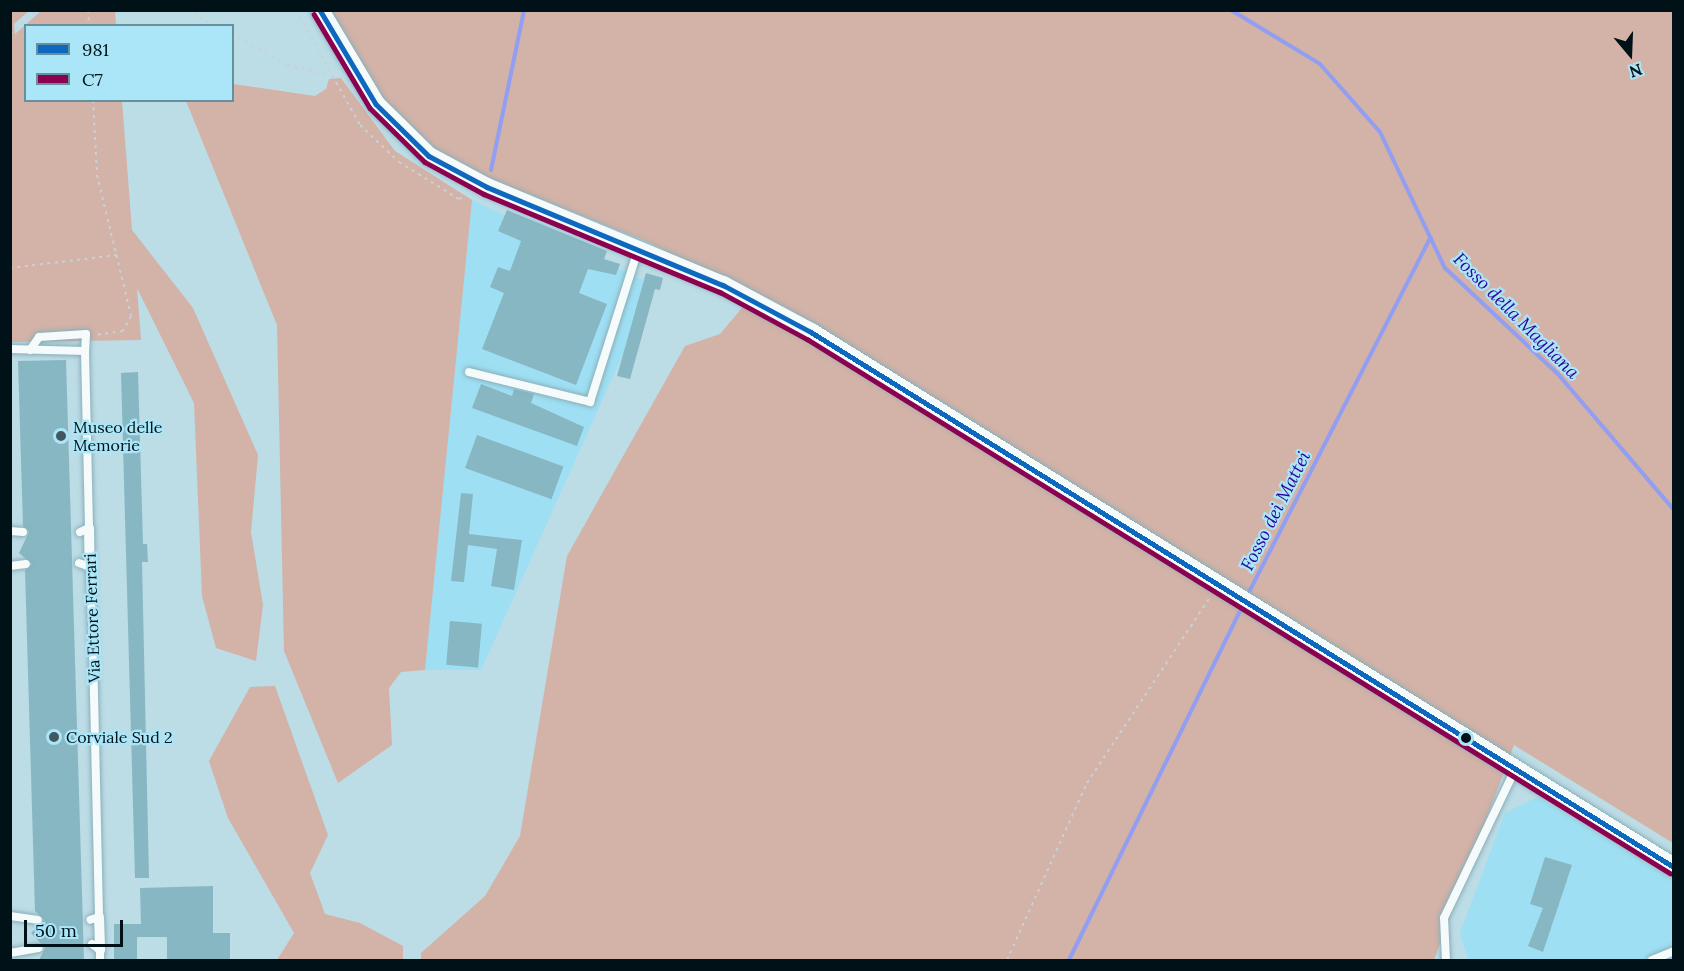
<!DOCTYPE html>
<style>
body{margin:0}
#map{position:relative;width:1684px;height:971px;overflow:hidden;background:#bcdce6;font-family:Lora,serif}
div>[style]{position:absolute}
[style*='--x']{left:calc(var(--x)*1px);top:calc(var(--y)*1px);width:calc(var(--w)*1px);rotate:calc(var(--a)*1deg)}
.built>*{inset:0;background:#9edff3}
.green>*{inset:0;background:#d3b2a7}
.stream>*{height:4px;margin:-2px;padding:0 2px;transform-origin:2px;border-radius:2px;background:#919ef1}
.building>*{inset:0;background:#87b7c2;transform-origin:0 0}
.path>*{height:2px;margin-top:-1px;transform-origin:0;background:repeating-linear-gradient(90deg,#c8d2d6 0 3px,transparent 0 7.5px)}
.roads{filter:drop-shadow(0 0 2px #8aafb9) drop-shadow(0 0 2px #8aafb9)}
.service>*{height:8px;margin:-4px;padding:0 4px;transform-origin:4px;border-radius:4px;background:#f5fafb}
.pedestrian>*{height:10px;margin:-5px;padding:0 5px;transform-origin:5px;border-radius:5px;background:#f5fafb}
.tertiary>*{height:18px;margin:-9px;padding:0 9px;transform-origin:9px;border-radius:9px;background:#f5fafb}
.bus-1>*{height:4.5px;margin:-2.25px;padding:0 2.25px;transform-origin:2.25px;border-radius:2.25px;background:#0c69bf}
.bus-2>*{height:4.5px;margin:-2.25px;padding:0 2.25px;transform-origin:2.25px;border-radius:2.25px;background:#8b004f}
.dots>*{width:16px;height:16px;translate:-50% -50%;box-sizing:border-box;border:3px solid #aae5f8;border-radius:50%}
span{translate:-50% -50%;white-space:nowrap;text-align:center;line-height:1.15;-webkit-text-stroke:4.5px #aae5f8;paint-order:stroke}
.poi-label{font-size:16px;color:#001118}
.left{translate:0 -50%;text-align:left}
.street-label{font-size:16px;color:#001118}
.water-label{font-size:18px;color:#2d0597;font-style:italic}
.frame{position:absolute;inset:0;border:12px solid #001118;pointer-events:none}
.legend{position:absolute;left:24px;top:24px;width:210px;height:78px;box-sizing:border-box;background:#aae5f8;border:2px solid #66909e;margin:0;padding:8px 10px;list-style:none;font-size:18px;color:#001118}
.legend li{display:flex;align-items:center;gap:12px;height:30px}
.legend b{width:30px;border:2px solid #66909e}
.north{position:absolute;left:1600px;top:24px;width:60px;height:60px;-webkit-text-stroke:4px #aae5f8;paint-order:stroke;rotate:161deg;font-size:16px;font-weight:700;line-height:24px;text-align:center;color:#001118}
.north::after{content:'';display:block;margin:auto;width:21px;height:27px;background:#001118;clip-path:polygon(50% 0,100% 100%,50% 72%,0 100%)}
.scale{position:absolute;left:24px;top:920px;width:99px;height:27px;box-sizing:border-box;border:3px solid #001118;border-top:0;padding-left:8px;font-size:18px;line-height:21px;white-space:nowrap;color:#001118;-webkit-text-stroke:4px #aae5f8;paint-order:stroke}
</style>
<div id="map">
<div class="built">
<i style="clip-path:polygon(472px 200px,654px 285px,481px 670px,425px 670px)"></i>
<i style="clip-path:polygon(1538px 797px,1673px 880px,1673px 960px,1468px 960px,1460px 933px,1505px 813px)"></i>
</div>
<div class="green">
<i style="clip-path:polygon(10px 11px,29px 11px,14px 24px,15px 34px,41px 11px,115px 11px,116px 25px,26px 26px,26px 100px,122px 101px,132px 230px,193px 308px,258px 455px,251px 532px,263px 605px,256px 661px,216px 648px,202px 596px,194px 403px,137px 288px,141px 340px,11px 342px)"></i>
<i style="clip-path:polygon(325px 11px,1673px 11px,1673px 843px,1514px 745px,1434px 960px,421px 960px,421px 953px,485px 896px,520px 836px,567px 556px,685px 346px,720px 334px,742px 308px,775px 304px,648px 242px,465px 169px,410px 134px,357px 64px)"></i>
<i style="clip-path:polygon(341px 78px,395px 151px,472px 200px,425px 670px,401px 672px,389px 688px,392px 745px,338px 783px,284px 651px,277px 325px,186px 101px,232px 100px,233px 84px,315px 96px,326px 89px,329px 79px)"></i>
<i style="clip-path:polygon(275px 686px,328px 835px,310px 873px,325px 914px,360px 923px,403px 946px,403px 960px,277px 960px,294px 933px,228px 818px,209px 761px,250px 687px)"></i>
</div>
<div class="stream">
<i style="--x:1231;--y:10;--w:104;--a:31.2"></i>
<i style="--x:1320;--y:64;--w:91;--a:48.6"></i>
<i style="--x:1380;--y:132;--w:151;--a:64.5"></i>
<i style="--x:1445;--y:268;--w:154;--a:43.2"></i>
<i style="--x:1557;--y:373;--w:180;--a:49.5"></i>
<i style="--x:491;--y:170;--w:163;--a:-78.3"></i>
<i style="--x:1247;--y:596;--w:403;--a:-62.9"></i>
<i style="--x:1069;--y:960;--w:395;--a:-63.9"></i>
</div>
<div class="building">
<i style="clip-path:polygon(507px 210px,607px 251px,604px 259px,620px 264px,616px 275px,588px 269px,579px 293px,607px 304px,576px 385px,482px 349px,504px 293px,490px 287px,498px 267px,510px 271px,521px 241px,498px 231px)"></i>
<i style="clip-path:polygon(646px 273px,663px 278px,660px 290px,655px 289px,630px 379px,617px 376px)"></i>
<i style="clip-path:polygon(66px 360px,84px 960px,39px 960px,45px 948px,31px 933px,44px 920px,35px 911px,25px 570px,32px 564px,19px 553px,29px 532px,23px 526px,18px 361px)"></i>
<i style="clip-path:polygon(138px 372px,143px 544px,147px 544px,148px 562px,142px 562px,149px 878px,135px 878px,121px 373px)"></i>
<i style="clip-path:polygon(481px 384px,512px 396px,514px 389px,534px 394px,531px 403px,584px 427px,577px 446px,472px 408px)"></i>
<i style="left:477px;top:435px;width:92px;height:35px;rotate:20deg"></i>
<i style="clip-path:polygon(461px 493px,473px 494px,469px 534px,522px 540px,514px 590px,491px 586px,497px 549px,468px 545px,464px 582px,451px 581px)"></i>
<i style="left:450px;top:621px;width:32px;height:44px;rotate:5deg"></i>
<i style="clip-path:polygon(1545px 857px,1572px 865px,1543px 952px,1528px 946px,1543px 908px,1530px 904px)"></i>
<i style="clip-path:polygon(213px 886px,213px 933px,230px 933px,230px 960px,167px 960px,167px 937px,137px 937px,137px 960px,114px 960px,114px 924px,141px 924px,140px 888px)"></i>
</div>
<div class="path">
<i style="--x:88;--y:10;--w:16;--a:86"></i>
<i style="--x:187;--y:10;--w:33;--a:29"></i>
<i style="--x:296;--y:10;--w:132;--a:60.9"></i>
<i style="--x:360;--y:125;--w:54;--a:43.5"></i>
<i style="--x:399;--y:162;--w:70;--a:31.7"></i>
<i style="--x:459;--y:199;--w:9;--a:-27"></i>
<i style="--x:10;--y:34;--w:36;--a:-42"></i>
<i style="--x:232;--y:34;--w:63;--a:29.4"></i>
<i style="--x:287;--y:65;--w:47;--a:13.4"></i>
<i style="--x:93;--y:100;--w:75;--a:86.9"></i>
<i style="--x:97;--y:175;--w:145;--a:76.4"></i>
<i style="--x:131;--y:316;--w:17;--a:118"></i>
<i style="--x:123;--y:331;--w:28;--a:172"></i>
<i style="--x:10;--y:268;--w:108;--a:-6.9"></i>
<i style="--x:1007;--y:960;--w:194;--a:-65.7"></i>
<i style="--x:1087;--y:783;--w:224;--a:-56.5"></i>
</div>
<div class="roads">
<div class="service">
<i style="--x:10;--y:349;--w:75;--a:1.5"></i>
<i style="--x:85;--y:351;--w:177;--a:88.7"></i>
<i style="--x:89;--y:528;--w:10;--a:156"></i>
<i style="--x:30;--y:350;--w:16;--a:-55"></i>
<i style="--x:39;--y:337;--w:47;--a:-3.7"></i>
<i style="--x:86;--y:334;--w:17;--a:93"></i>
<i style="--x:469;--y:372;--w:125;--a:13.9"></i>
<i style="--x:590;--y:402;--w:159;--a:-72.5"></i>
<i style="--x:10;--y:531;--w:13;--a:4"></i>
<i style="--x:79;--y:563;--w:12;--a:20"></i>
<i style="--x:90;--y:567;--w:83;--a:87.9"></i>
<i style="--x:93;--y:650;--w:267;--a:88.7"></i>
<i style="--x:99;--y:917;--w:9;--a:162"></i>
<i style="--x:10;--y:566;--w:16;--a:-7"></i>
<i style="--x:10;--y:916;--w:28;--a:8"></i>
<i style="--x:92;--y:944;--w:10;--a:37"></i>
<i style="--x:100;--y:950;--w:10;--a:90"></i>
<i style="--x:10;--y:953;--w:29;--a:-10"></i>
<i style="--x:1446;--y:960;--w:42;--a:-92.7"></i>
<i style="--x:1444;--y:918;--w:164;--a:-64.4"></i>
<i style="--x:1652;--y:960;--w:24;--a:-22"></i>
</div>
<div class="pedestrian">
<i style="--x:89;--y:528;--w:39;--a:89"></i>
<i style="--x:99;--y:917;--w:33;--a:88"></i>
</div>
<div class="tertiary">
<i style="--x:320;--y:10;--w:109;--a:59.2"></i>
<i style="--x:376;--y:104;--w:74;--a:44.5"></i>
<i style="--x:429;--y:156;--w:66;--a:28.1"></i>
<i style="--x:487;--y:187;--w:256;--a:22.6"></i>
<i style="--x:723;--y:285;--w:100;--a:28.1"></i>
<i style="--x:811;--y:332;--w:1015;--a:31.8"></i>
</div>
</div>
<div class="bus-1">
<i style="--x:320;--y:10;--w:109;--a:59.2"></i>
<i style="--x:376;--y:104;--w:74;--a:44.5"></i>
<i style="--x:429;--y:156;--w:66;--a:28.1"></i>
<i style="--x:487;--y:187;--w:256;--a:22.6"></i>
<i style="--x:723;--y:285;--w:100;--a:28.1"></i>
<i style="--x:811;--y:332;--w:1015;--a:31.8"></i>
</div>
<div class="bus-2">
<i style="--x:314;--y:14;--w:109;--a:59.2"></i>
<i style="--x:370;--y:108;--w:77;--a:44.5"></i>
<i style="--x:425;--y:162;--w:67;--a:28.5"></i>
<i style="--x:484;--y:194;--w:256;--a:22.6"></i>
<i style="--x:720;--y:292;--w:99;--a:28.4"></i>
<i style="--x:807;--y:339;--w:1015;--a:31.75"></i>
</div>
<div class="dots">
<i style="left:61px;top:436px;background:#425860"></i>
<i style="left:54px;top:737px;background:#425860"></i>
<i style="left:1466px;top:738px;background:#001118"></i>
</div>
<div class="poi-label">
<span class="left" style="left:73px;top:436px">Museo delle<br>Memorie</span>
<span class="left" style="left:66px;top:737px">Corviale Sud 2</span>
</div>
<div class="street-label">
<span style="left:92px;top:618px;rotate:-92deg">Via Ettore Ferrari</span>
</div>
<div class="water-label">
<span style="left:1516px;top:316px;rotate:45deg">Fosso della Magliana</span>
<span style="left:1276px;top:511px;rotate:-63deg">Fosso dei Mattei</span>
</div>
<div class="frame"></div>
<ul class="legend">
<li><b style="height:8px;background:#0c69bf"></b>981</li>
<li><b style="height:8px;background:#8b004f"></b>C7</li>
</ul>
<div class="north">N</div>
<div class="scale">50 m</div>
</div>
